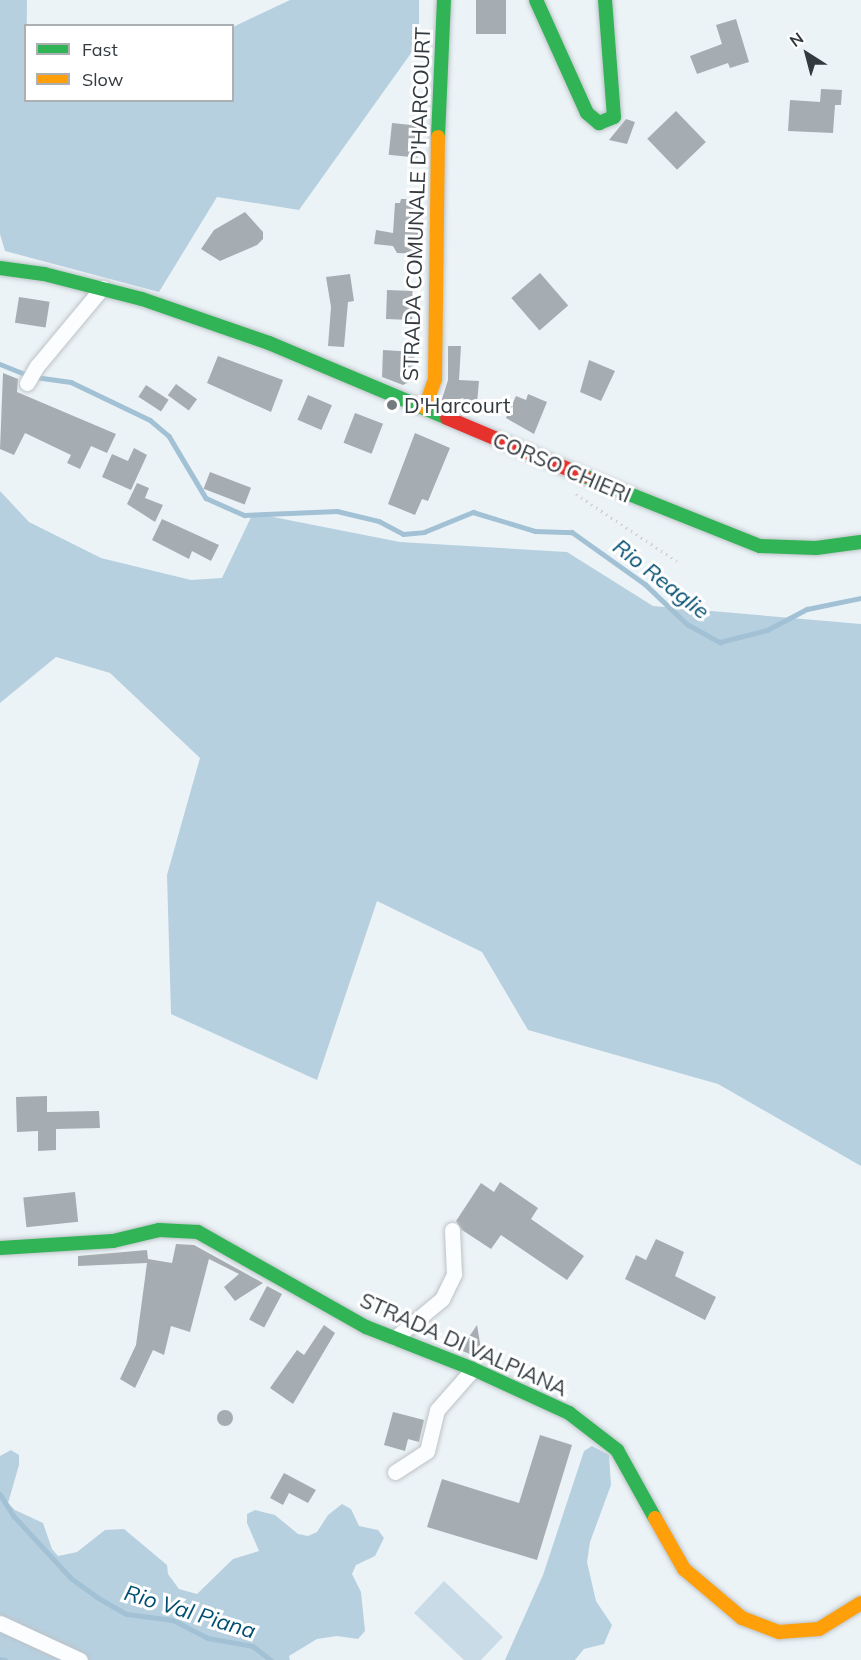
<!DOCTYPE html>
<style>
body{margin:0}
#map{position:relative;width:861px;height:1660px;overflow:hidden;background:#ecf3f7;font-family:Mulish,sans-serif}
div>[style]{position:absolute}
[style*='--x']{left:calc(var(--x)*1px);top:calc(var(--y)*1px);width:calc(var(--w)*1px);rotate:calc(var(--a)*1deg)}
.green>*{inset:0;background:#c9dbe7}
.forest>*{inset:0;background:#b7d0e0}
.stream>*{height:4.5px;margin:-2.25px;padding:0 2.25px;transform-origin:2.25px;border-radius:2.25px;background:#a2c1d5}
.building>*{inset:0;background:#a6adb2;transform-origin:0 0}
.round{border-radius:50%}
.path>*{height:3px;margin-top:-1.5px;transform-origin:0;background:repeating-linear-gradient(90deg,#d0d2d5 0 1.5px,transparent 0 6px)}
.roads{filter:drop-shadow(0 0 2px #bcc3c7) drop-shadow(0 0 2px #bcc3c7)}
.street>*{height:15px;margin:-7.5px;padding:0 7.5px;transform-origin:7.5px;border-radius:7.5px;background:#fcfdfe}
.fast>*{height:14px;margin:-7px;padding:0 7px;transform-origin:7px;border-radius:7px;background:#30b455}
.slow>*{height:14px;margin:-7px;padding:0 7px;transform-origin:7px;border-radius:7px;background:#ff9f0a}
.jam>*{height:14px;margin:-7px;padding:0 7px;transform-origin:7px;border-radius:7px;background:#e5322d}
.dots>*{width:16px;height:16px;translate:-50% -50%;box-sizing:border-box;border:3px solid #fff;border-radius:50%}
span{translate:-50% -50%;white-space:nowrap;text-align:center;line-height:1.15;-webkit-text-stroke:6px #fff;paint-order:stroke}
.street-label{font-size:21px;color:#323a40}
.poi-label{font-size:21px;color:#323a40}
.left{translate:0 -50%;text-align:left}
.water-label{font-size:22px;color:#004e71;font-style:italic}
.legend{position:absolute;left:24px;top:24px;width:210px;height:78px;box-sizing:border-box;background:#fff;border:2px solid #adb0b3;margin:0;padding:8px 10px;list-style:none;font-size:18px;color:#323a40}
.legend li{display:flex;align-items:center;gap:12px;height:30px}
.legend b{width:30px;border:2px solid #adb0b3}
.north{position:absolute;left:777px;top:24px;width:60px;height:60px;-webkit-text-stroke:4px #fff;paint-order:stroke;rotate:324deg;font-size:16px;font-weight:700;line-height:24px;text-align:center;color:#323a40}
.north::after{content:'';display:block;margin:auto;width:21px;height:27px;background:#323a40;clip-path:polygon(50% 0,100% 100%,50% 72%,0 100%)}
</style>
<div id="map">
<div class="green">
<i style="clip-path:polygon(444px 1581px,503px 1637px,481px 1660px,464px 1660px,414px 1613px)"></i>
</div>
<div class="forest">
<i style="clip-path:polygon(0 0,27px 0,26px 100px,232px 100px,233px 27px,290px 0,419px 0,419px 42px,299px 210px,217px 197px,159px 292px,5px 251px,0 234px)"></i>
<i style="clip-path:polygon(0 491px,29px 522px,101px 558px,191px 580px,222px 578px,253px 513px,400px 542px,567px 552px,653px 606px,861px 624px,861px 1166px,718px 1084px,528px 1030px,482px 952px,377px 901px,317px 1080px,171px 1014px,167px 875px,200px 758px,110px 673px,56px 657px,0 703px)"></i>
<i style="clip-path:polygon(592px 1446px,609px 1455px,611px 1485px,590px 1542px,587px 1562px,596px 1601px,612px 1625px,604px 1644px,584px 1649px,575px 1660px,505px 1660px,543px 1575px,584px 1451px)"></i>
<i style="clip-path:polygon(11px 1450px,19px 1455px,19px 1465px,8px 1503px,15px 1510px,43px 1523px,52px 1549px,58px 1556px,77px 1552px,105px 1530px,124px 1529px,167px 1565px,168px 1574px,179px 1589px,197px 1594px,233px 1559px,259px 1551px,247px 1523px,247px 1514px,255px 1510px,275px 1515px,298px 1534px,308px 1536px,317px 1532px,328px 1515px,342px 1504px,351px 1509px,359px 1526px,378px 1530px,384px 1538px,375px 1556px,356px 1565px,352px 1574px,361px 1592px,365px 1631px,358px 1639px,337px 1636px,317px 1639px,289px 1656px,290px 1660px,0 1660px,0 1456px)"></i>
</div>
<div class="stream">
<i style="--x:0;--y:364;--w:29;--a:22"></i>
<i style="--x:35;--y:377;--w:36;--a:8"></i>
<i style="--x:71;--y:382;--w:88;--a:25.7"></i>
<i style="--x:150;--y:420;--w:25;--a:40"></i>
<i style="--x:169;--y:436;--w:72;--a:59.2"></i>
<i style="--x:206;--y:498;--w:42;--a:24.1"></i>
<i style="--x:244;--y:515;--w:93;--a:-2.5"></i>
<i style="--x:337;--y:511;--w:43;--a:13.4"></i>
<i style="--x:379;--y:521;--w:27;--a:28"></i>
<i style="--x:403;--y:534;--w:21;--a:-5"></i>
<i style="--x:424;--y:532;--w:53;--a:-22.2"></i>
<i style="--x:473;--y:512;--w:65;--a:17"></i>
<i style="--x:535;--y:531;--w:37;--a:2"></i>
<i style="--x:572;--y:532;--w:90;--a:35.5"></i>
<i style="--x:645;--y:584;--w:58;--a:43.6"></i>
<i style="--x:687;--y:624;--w:38;--a:29"></i>
<i style="--x:720;--y:642;--w:49;--a:-14.3"></i>
<i style="--x:767;--y:630;--w:45;--a:-27.7"></i>
<i style="--x:807;--y:609;--w:55;--a:-11.5"></i>
<i style="--x:0;--y:1494;--w:26;--a:58"></i>
<i style="--x:14;--y:1516;--w:84;--a:47.4"></i>
<i style="--x:71;--y:1578;--w:32;--a:36"></i>
<i style="--x:97;--y:1597;--w:34;--a:30"></i>
<i style="--x:127;--y:1614;--w:46;--a:7.4"></i>
<i style="--x:173;--y:1620;--w:39;--a:27"></i>
<i style="--x:208;--y:1638;--w:46;--a:10.1"></i>
<i style="--x:253;--y:1646;--w:23;--a:38"></i>
<i style="--x:0;--y:1659;--w:5;--a:11"></i>
</div>
<div class="building">
<i style="left:476px;top:0;width:30px;height:34px"></i>
<i style="clip-path:polygon(736px 19px,749px 62px,730px 68px,728px 63px,697px 74px,690px 56px,722px 44px,716px 25px)"></i>
<i style="clip-path:polygon(821px 89px,842px 90px,841px 105px,835px 105px,833px 133px,788px 131px,790px 100px,820px 102px)"></i>
<i style="left:676px;top:111px;width:43px;height:40px;rotate:46deg"></i>
<i style="clip-path:polygon(626px 119px,635px 122px,627px 144px,609px 140px)"></i>
<i style="left:392px;top:123px;width:29px;height:32px;rotate:6deg"></i>
<i style="clip-path:polygon(401px 199px,420px 199px,417px 254px,397px 253px,393px 246px,374px 244px,376px 230px,393px 233px,395px 203px,400px 203px)"></i>
<i style="clip-path:polygon(245px 212px,263px 232px,263px 239px,257px 245px,220px 261px,201px 249px,214px 230px)"></i>
<i style="left:540px;top:273px;width:43px;height:38px;rotate:49deg"></i>
<i style="clip-path:polygon(350px 274px,354px 301px,348px 302px,344px 347px,328px 346px,331px 307px,326px 277px)"></i>
<i style="left:387px;top:290px;width:26px;height:29px;rotate:2deg"></i>
<i style="left:19px;top:297px;width:31px;height:26px;rotate:9deg"></i>
<i style="clip-path:polygon(448px 346px,461px 346px,459px 380px,479px 381px,477px 403px,458px 401px,457px 408px,441px 402px,448px 380px)"></i>
<i style="clip-path:polygon(383px 350px,415px 352px,411px 381px,403px 385px,382px 377px)"></i>
<i style="clip-path:polygon(218px 356px,283px 380px,271px 412px,207px 383px)"></i>
<i style="clip-path:polygon(589px 360px,615px 371px,601px 401px,580px 392px)"></i>
<i style="clip-path:polygon(3px 373px,18px 379px,17px 392px,116px 434px,107px 453px,91px 446px,80px 469px,67px 463px,71px 455px,25px 433px,14px 455px,0 449px)"></i>
<i style="left:176px;top:384px;width:26px;height:14px;rotate:36deg"></i>
<i style="left:146px;top:385px;width:27px;height:14px;rotate:33deg"></i>
<i style="clip-path:polygon(528px 394px,547px 402px,534px 434px,506px 418px,516px 396px,526px 400px)"></i>
<i style="left:308px;top:395px;width:26px;height:27px;rotate:23deg"></i>
<i style="left:355px;top:413px;width:30px;height:32px;rotate:21deg"></i>
<i style="clip-path:polygon(415px 433px,450px 448px,428px 501px,422px 499px,415px 515px,388px 504px)"></i>
<i style="clip-path:polygon(134px 448px,147px 455px,131px 490px,102px 477px,112px 454px,128px 461px)"></i>
<i style="left:210px;top:472px;width:44px;height:18px;rotate:21deg"></i>
<i style="clip-path:polygon(137px 483px,149px 488px,145px 498px,163px 505px,155px 522px,127px 504px)"></i>
<i style="clip-path:polygon(162px 519px,219px 545px,211px 561px,192px 551px,189px 559px,152px 540px)"></i>
<i style="clip-path:polygon(47px 1096px,47px 1112px,99px 1111px,100px 1128px,56px 1129px,56px 1150px,38px 1151px,38px 1131px,17px 1132px,16px 1097px)"></i>
<i style="clip-path:polygon(500px 1182px,538px 1208px,531px 1219px,584px 1256px,567px 1280px,501px 1235px,491px 1249px,462px 1230px,456px 1221px,481px 1183px,494px 1192px)"></i>
<i style="left:75px;top:1192px;width:30px;height:52px;rotate:84deg"></i>
<i style="clip-path:polygon(656px 1239px,684px 1252px,675px 1276px,716px 1297px,705px 1320px,625px 1279px,636px 1255px,646px 1260px)"></i>
<i style="clip-path:polygon(176px 1244px,194px 1245px,263px 1283px,235px 1301px,224px 1287px,239px 1274px,209px 1259px,190px 1332px,171px 1326px,164px 1355px,153px 1350px,135px 1388px,120px 1379px,136px 1345px,147px 1263px,78px 1266px,78px 1256px,147px 1250px,148px 1259px,172px 1263px)"></i>
<i style="left:267px;top:1286px;width:17px;height:38px;rotate:28deg"></i>
<i style="clip-path:polygon(324px 1325px,335px 1333px,293px 1404px,270px 1388px,297px 1350px,304px 1355px)"></i>
<i style="clip-path:polygon(477px 1325px,482px 1355px,480px 1358px,460px 1350px)"></i>
<i class="round" style="left:217px;top:1410px;width:16px;height:16px"></i>
<i style="clip-path:polygon(393px 1412px,424px 1420px,419px 1442px,408px 1439px,405px 1451px,384px 1445px)"></i>
<i style="clip-path:polygon(540px 1435px,572px 1445px,537px 1560px,427px 1527px,442px 1479px,519px 1503px)"></i>
<i style="clip-path:polygon(284px 1473px,316px 1490px,308px 1503px,289px 1493px,283px 1505px,270px 1498px)"></i>
</div>
<div class="path">
<i style="--x:576;--y:494;--w:121;--a:33.6"></i>
</div>
<div class="roads">
<div class="street">
<i style="--x:27;--y:383;--w:20;--a:-60"></i>
<i style="--x:37;--y:366;--w:102;--a:-50.2"></i>
<i style="--x:395;--y:1338;--w:61;--a:-39.7"></i>
<i style="--x:442;--y:1299;--w:28;--a:-64"></i>
<i style="--x:454;--y:1274;--w:44;--a:-92.6"></i>
<i style="--x:395;--y:1472;--w:38;--a:-33"></i>
<i style="--x:427;--y:1451;--w:42;--a:-76.3"></i>
<i style="--x:437;--y:1410;--w:55;--a:-48.7"></i>
<i style="--x:0;--y:1623;--w:88;--a:24.8"></i>
</div>
<div class="fast">
<i style="--x:536;--y:0;--w:124;--a:65.7"></i>
<i style="--x:587;--y:113;--w:16;--a:40"></i>
<i style="--x:599;--y:123;--w:16;--a:-22"></i>
<i style="--x:614;--y:117;--w:117;--a:-94.4"></i>
<i style="--x:438;--y:137;--w:137;--a:-87.5"></i>
<i style="--x:0;--y:268;--w:44;--a:7.8"></i>
<i style="--x:44;--y:274;--w:101;--a:14.3"></i>
<i style="--x:142;--y:299;--w:134;--a:19.1"></i>
<i style="--x:269;--y:343;--w:193;--a:22.8"></i>
<i style="--x:584;--y:476;--w:189;--a:21.7"></i>
<i style="--x:760;--y:546;--w:56;--a:2"></i>
<i style="--x:816;--y:548;--w:45;--a:-7.6"></i>
<i style="--x:0;--y:1248;--w:113;--a:-3.5"></i>
<i style="--x:113;--y:1241;--w:47;--a:-13.4"></i>
<i style="--x:159;--y:1230;--w:39;--a:3"></i>
<i style="--x:198;--y:1232;--w:193;--a:29.5"></i>
<i style="--x:366;--y:1327;--w:115;--a:21.4"></i>
<i style="--x:473;--y:1369;--w:106;--a:24.6"></i>
<i style="--x:569;--y:1413;--w:61;--a:37.6"></i>
<i style="--x:617;--y:1450;--w:78;--a:60.8"></i>
</div>
<div class="slow">
<i style="--x:425;--y:408;--w:31;--a:-71"></i>
<i style="--x:435;--y:379;--w:242;--a:-89.3"></i>
<i style="--x:655;--y:1518;--w:59;--a:60.4"></i>
<i style="--x:684;--y:1569;--w:76;--a:40.2"></i>
<i style="--x:742;--y:1618;--w:40;--a:21"></i>
<i style="--x:779;--y:1632;--w:40;--a:-4.3"></i>
<i style="--x:819;--y:1629;--w:49;--a:-31.8"></i>
</div>
<div class="jam">
<i style="--x:447;--y:418;--w:149;--a:22.9"></i>
</div>
</div>
<div class="dots">
<i style="left:392px;top:405px;background:#737b80"></i>
</div>
<div class="street-label">
<span style="left:416px;top:204px;rotate:-88deg">STRADA COMUNALE D'HARCOURT</span>
<span style="left:562px;top:467px;rotate:23deg">CORSO CHIERI</span>
<span style="left:464px;top:1344px;rotate:24deg">STRADA DI VALPIANA</span>
</div>
<div class="poi-label">
<span class="left" style="left:404px;top:405px">D'Harcourt</span>
</div>
<div class="water-label">
<span style="left:661px;top:579px;rotate:38deg">Rio Reaglie</span>
<span style="left:190px;top:1612px;rotate:17deg">Rio Val Piana</span>
</div>
<ul class="legend">
<li><b style="height:8px;background:#30b455"></b>Fast</li>
<li><b style="height:8px;background:#ff9f0a"></b>Slow</li>
</ul>
<div class="north">N</div>
</div>
